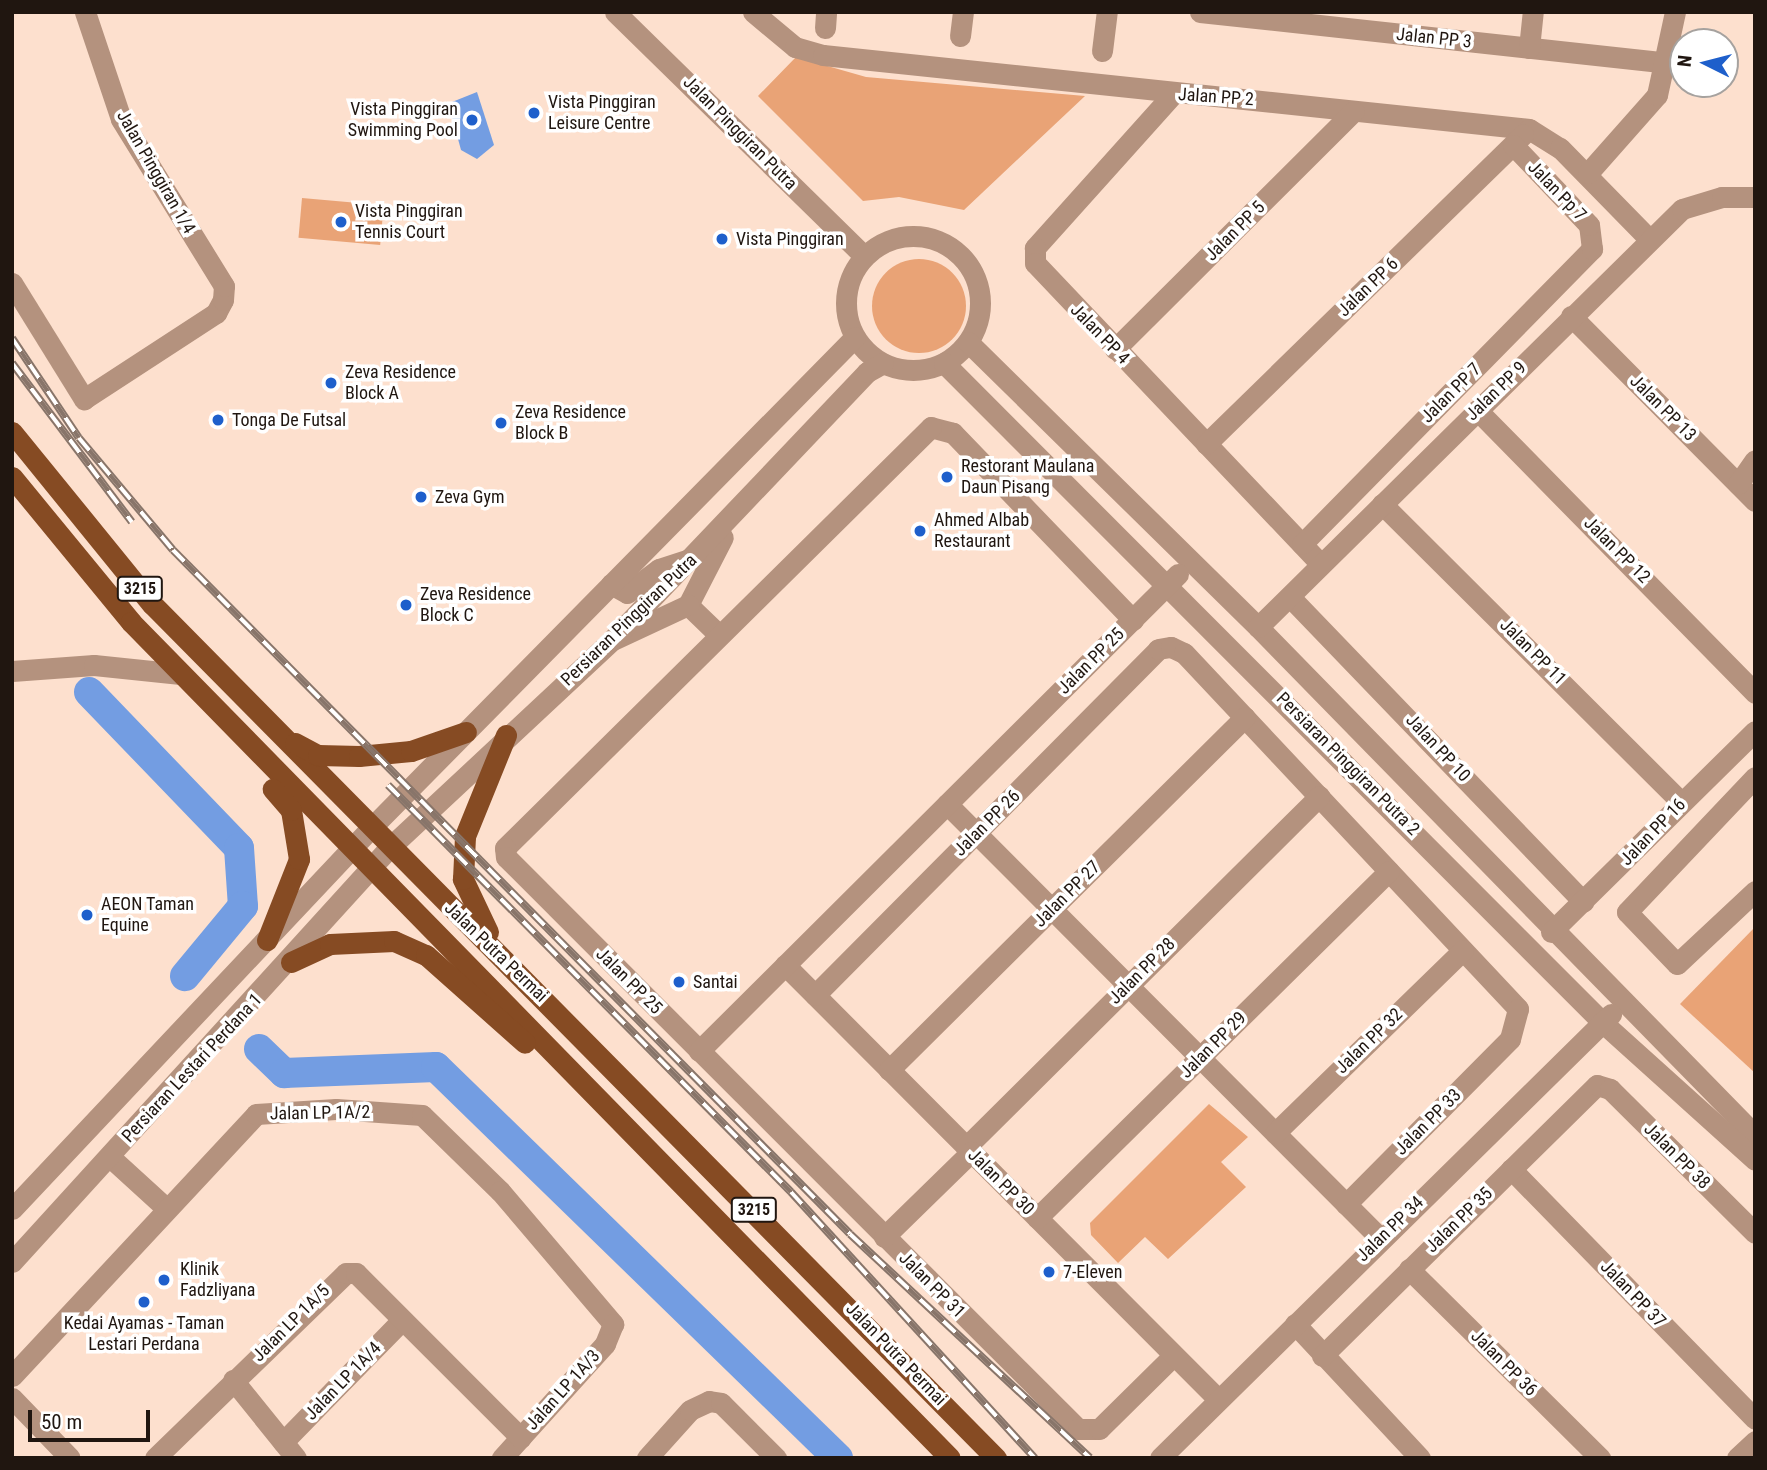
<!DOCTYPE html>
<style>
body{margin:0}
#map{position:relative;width:1767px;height:1470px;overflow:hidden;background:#fde0ce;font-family:"Roboto Condensed",sans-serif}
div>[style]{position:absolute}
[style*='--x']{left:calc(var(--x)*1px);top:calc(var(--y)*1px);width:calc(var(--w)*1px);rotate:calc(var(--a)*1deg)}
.green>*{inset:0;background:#e9a376;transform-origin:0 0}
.round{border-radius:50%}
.water>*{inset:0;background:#739de2}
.river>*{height:30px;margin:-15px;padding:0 15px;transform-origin:15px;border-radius:15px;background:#739de2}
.minor>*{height:21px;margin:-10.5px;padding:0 10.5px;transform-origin:10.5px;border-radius:10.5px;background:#b4927e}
.minor>.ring{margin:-10.5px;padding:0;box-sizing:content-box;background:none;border:21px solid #b4927e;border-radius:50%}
.major>*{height:21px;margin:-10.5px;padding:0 10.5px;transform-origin:10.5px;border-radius:10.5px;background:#864b23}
.rail>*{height:8px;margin-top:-4px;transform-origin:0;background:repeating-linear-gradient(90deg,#fff 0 16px,#88756a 0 32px);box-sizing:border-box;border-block:2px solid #88756a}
.dots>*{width:19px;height:19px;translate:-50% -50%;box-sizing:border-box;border:4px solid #fff;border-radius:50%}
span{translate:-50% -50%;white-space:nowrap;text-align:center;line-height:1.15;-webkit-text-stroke:7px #fff;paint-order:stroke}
.shield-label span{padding:2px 5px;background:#fff;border:2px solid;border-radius:5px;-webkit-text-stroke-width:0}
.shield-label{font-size:16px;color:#201610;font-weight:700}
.street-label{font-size:18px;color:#201610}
.poi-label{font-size:18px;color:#201610}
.left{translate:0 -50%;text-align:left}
.right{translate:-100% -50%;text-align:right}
.frame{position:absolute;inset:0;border:14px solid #201610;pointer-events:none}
.north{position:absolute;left:1669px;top:28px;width:70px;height:70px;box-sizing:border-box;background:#fff;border:2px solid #a6a29f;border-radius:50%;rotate:276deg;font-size:19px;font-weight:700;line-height:28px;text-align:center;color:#201610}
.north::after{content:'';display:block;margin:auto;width:24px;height:32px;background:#1e5fcb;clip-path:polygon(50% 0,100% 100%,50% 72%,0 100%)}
.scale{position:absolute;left:28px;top:1410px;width:122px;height:32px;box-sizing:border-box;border:4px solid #201610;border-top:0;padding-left:9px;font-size:21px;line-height:24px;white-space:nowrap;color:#201610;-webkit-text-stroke:5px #fff;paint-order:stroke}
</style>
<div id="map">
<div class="green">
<i style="clip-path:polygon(796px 57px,866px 77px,1085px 96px,964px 210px,899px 197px,863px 201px,758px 96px)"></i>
<i style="left:302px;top:198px;width:82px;height:40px;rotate:5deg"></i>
<i class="round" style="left:872px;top:259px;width:94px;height:94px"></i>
<i style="clip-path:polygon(1755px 927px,1755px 1073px,1680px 1004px)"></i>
<i style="clip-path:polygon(1209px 1104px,1248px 1137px,1221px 1162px,1246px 1187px,1168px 1259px,1145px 1237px,1118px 1263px,1091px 1235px,1090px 1223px)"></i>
</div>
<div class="water">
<i style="clip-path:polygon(477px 92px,494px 145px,477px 159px,461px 150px,451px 113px,452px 102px)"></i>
</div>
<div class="river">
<i style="--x:89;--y:692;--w:216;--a:46.1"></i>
<i style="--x:239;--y:848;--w:58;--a:86.1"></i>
<i style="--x:243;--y:906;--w:91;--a:129.6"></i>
<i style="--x:259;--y:1049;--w:35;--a:44"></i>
<i style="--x:284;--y:1073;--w:152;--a:-2.3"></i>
<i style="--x:436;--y:1067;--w:561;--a:44.21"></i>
</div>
<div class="minor">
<i style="--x:615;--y:12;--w:349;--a:44.4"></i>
<i style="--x:753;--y:12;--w:55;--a:39.8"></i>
<i style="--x:795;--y:47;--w:29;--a:16"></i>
<i style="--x:823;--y:55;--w:710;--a:5.98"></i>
<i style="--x:1529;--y:129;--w:36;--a:32"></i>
<i style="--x:1560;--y:148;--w:127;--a:45.6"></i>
<i style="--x:1200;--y:12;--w:470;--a:6.2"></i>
<i style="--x:825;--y:28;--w:16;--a:-86"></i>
<i style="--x:960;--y:36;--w:24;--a:-83"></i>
<i style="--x:1529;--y:48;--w:36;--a:-84"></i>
<i style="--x:1102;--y:51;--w:39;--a:-83"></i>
<i style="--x:1173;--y:94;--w:207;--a:131.9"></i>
<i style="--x:1035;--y:248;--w:15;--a:90"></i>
<i style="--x:1035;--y:263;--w:415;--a:46.5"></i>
<i style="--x:1588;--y:173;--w:104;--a:-48.5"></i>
<i style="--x:1657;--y:95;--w:85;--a:-77.8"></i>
<i class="ring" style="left:846px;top:236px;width:113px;height:113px"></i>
<i style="--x:12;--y:283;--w:137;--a:58.2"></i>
<i style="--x:84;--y:399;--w:158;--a:-33.1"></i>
<i style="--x:216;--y:313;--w:15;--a:-62"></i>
<i style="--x:223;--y:300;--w:14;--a:-86"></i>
<i style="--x:224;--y:286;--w:196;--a:-121.7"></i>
<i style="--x:121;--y:119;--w:113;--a:-108.6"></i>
<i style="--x:1571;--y:316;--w:261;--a:45.2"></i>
<i style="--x:968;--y:342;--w:407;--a:44.5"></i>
<i style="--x:1258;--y:627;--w:711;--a:45.63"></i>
<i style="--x:1115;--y:349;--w:337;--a:-44.9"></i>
<i style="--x:944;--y:363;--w:931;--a:45.04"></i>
<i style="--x:1602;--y:1022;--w:206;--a:42"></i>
<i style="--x:1477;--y:410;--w:397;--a:45.5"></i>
<i style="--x:1206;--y:444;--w:443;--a:-44.3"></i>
<i style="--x:1738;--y:484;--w:29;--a:-55"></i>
<i style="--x:1382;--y:504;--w:422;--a:44.9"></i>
<i style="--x:1302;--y:544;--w:414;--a:-45.5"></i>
<i style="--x:1592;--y:249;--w:24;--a:-97"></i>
<i style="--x:1589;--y:225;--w:110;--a:-133.5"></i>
<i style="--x:611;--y:584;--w:18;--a:29"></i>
<i style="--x:627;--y:593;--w:40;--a:-37"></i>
<i style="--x:659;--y:569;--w:29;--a:-18"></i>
<i style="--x:1290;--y:597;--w:423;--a:46.1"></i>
<i style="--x:688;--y:605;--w:76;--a:-62.8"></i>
<i style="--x:688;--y:605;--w:42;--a:44"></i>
<i style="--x:1133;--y:620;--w:260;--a:-133.9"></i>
<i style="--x:953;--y:433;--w:23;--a:-165"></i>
<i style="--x:931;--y:427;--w:599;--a:135.34"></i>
<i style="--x:505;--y:848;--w:9;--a:84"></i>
<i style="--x:506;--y:857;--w:809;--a:45"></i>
<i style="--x:1078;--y:1429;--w:21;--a:0"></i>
<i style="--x:1099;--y:1429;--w:105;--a:-44.6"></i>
<i style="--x:1258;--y:627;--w:595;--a:-44.59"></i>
<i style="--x:1682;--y:209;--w:42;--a:-16.7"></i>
<i style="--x:1722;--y:197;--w:33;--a:0"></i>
<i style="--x:615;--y:639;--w:81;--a:-25"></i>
<i style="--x:12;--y:671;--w:82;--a:-4.2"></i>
<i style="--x:94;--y:665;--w:87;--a:5.9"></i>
<i style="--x:1755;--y:777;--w:186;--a:133.5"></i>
<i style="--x:1627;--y:912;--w:72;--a:46.1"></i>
<i style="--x:1677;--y:964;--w:107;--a:-43.1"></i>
<i style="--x:947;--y:804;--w:613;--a:45.07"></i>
<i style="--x:1551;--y:932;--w:286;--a:-44.6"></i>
<i style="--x:785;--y:965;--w:613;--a:45.07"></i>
<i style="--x:815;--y:995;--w:487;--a:-45.2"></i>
<i style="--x:1158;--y:649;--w:13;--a:-9"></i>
<i style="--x:1171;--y:647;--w:14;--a:25"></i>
<i style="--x:1184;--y:653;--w:488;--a:46.8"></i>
<i style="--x:1518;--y:1009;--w:31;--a:105"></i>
<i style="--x:1510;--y:1039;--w:233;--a:134.8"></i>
<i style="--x:699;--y:1051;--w:676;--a:-44.88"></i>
<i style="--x:889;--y:1070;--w:501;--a:-44.76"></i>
<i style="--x:1275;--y:1133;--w:262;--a:-44.2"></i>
<i style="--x:966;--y:1147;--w:498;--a:-44.8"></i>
<i style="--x:110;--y:1157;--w:76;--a:42.3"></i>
<i style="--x:1511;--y:1169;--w:349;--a:45.7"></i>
<i style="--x:12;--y:1209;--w:521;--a:-46.71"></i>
<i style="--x:369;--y:830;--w:692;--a:-45.41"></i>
<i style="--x:1037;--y:1218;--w:494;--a:-44.6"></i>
<i style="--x:884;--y:1237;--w:122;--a:-44.3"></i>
<i style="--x:12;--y:1262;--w:559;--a:-47.68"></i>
<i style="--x:388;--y:849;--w:305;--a:-43"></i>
<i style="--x:611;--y:641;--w:371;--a:-46.4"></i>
<i style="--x:867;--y:372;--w:18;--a:-29"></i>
<i style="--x:1409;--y:1269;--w:269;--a:44.7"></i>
<i style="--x:1295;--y:1324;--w:183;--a:47"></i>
<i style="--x:1322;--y:1356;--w:386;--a:-44.6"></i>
<i style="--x:1597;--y:1085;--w:14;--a:17"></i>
<i style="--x:1610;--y:1089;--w:204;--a:44.8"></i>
<i style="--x:12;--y:1376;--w:358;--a:-47"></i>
<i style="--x:256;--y:1114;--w:80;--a:-3.6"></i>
<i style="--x:336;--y:1109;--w:86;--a:4"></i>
<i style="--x:422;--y:1115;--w:109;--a:44.3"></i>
<i style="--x:500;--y:1191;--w:175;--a:49.6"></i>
<i style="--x:613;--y:1324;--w:22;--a:112"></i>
<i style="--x:605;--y:1344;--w:154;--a:132.1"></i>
<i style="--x:233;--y:1380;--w:100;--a:51.1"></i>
<i style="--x:12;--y:1398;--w:83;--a:46"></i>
<i style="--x:283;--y:1442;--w:170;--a:-45.7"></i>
<i style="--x:155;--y:1458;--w:266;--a:-44.1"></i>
<i style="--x:346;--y:1273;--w:10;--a:0"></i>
<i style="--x:356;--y:1273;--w:233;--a:45"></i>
<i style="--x:647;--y:1458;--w:64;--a:-48.1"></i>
<i style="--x:690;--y:1410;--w:21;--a:-25"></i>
<i style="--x:709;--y:1401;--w:12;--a:9"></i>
<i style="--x:721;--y:1403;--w:78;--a:45"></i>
<i style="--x:1160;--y:1458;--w:633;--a:-44.55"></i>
<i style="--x:1737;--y:1458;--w:25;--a:-43"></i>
</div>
<div class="major">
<i style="--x:12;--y:432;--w:222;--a:50.9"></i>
<i style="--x:152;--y:604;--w:1201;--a:45.34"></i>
<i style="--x:12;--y:477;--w:188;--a:50.6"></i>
<i style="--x:131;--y:622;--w:1170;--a:45.59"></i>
<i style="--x:295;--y:743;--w:26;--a:28"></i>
<i style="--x:318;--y:755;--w:41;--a:1.4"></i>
<i style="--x:359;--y:756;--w:52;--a:-5.5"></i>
<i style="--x:411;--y:751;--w:58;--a:-19.1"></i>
<i style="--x:488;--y:932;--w:59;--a:-115.3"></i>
<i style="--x:463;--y:879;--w:43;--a:-87.3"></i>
<i style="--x:465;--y:836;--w:109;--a:-67.9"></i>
<i style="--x:267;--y:940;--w:87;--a:-68.4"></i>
<i style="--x:299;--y:859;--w:50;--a:-99.3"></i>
<i style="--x:291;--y:810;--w:28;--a:-131"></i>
<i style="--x:291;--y:962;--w:43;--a:-24.8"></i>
<i style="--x:330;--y:944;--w:64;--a:-2.7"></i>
<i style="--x:394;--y:941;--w:35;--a:24"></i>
<i style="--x:426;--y:955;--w:132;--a:41.6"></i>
</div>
<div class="rail">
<i style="--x:12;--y:338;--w:120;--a:56.2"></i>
<i style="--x:79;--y:438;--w:146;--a:50"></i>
<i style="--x:173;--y:550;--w:962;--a:45.29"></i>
<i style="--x:850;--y:1234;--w:328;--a:43"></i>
<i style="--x:12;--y:363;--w:199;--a:53"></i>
<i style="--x:388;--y:785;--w:573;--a:45.28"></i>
<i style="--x:791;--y:1192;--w:361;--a:47.5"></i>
</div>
<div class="dots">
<i style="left:534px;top:113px;background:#1e5fcb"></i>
<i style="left:472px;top:120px;background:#1e5fcb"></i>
<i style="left:341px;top:222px;background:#1e5fcb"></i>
<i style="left:722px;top:239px;background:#1e5fcb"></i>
<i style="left:331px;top:383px;background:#1e5fcb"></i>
<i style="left:218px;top:420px;background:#1e5fcb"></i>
<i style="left:501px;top:423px;background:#1e5fcb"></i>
<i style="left:947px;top:477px;background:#1e5fcb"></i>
<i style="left:421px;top:497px;background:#1e5fcb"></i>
<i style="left:920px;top:531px;background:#1e5fcb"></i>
<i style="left:406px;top:605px;background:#1e5fcb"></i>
<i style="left:87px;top:915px;background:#1e5fcb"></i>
<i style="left:679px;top:982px;background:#1e5fcb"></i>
<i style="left:1049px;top:1272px;background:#1e5fcb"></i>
<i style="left:164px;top:1280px;background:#1e5fcb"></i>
<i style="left:144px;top:1302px;background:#1e5fcb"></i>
</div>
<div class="shield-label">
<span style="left:140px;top:589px">3215</span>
<span style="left:754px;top:1210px">3215</span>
</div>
<div class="street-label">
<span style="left:1434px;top:38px;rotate:6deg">Jalan PP 3</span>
<span style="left:1216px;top:97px;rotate:4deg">Jalan PP 2</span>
<span style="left:740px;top:133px;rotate:45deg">Jalan Pinggiran Putra</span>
<span style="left:156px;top:172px;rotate:60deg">Jalan Pinggiran 1/4</span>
<span style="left:1557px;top:191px;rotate:46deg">Jalan Pp 7</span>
<span style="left:1235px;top:231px;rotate:-45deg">Jalan PP 5</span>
<span style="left:1368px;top:287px;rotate:-44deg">Jalan PP 6</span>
<span style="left:1100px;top:334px;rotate:46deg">Jalan PP 4</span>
<span style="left:1496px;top:391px;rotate:-44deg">Jalan PP 9</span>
<span style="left:1451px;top:393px;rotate:-45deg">Jalan PP 7</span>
<span style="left:1663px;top:408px;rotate:45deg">Jalan PP 13</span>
<span style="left:1617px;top:550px;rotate:45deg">Jalan PP 12</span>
<span style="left:629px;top:620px;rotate:-44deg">Persiaran Pinggiran Putra</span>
<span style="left:1533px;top:652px;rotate:45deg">Jalan PP 11</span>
<span style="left:1091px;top:661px;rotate:-45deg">Jalan PP 25</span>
<span style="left:1438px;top:748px;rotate:47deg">Jalan PP 10</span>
<span style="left:1348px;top:764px;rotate:45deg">Persiaran Pinggiran Putra 2</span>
<span style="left:987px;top:823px;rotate:-45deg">Jalan PP 26</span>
<span style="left:1653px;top:832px;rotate:-46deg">Jalan PP 16</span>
<span style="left:1067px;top:894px;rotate:-45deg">Jalan PP 27</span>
<span style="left:496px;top:952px;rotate:44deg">Jalan Putra Permai</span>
<span style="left:1142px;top:971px;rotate:-45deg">Jalan PP 28</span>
<span style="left:629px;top:981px;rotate:45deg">Jalan PP 25</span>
<span style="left:1369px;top:1041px;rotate:-44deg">Jalan PP 32</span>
<span style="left:1213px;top:1045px;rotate:-45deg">Jalan PP 29</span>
<span style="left:192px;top:1068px;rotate:-47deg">Persiaran Lestari Perdana 1</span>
<span style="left:320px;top:1113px;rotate:-1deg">Jalan LP 1A/2</span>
<span style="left:1428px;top:1122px;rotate:-45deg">Jalan PP 33</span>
<span style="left:1677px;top:1156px;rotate:45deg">Jalan PP 38</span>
<span style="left:1001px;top:1182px;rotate:45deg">Jalan PP 30</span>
<span style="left:1459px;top:1220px;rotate:-44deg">Jalan PP 35</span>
<span style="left:1390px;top:1229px;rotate:-44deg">Jalan PP 34</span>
<span style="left:932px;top:1285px;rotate:45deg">Jalan PP 31</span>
<span style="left:1633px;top:1294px;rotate:46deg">Jalan PP 37</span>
<span style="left:291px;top:1323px;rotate:-45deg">Jalan LP 1A/5</span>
<span style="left:896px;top:1354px;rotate:46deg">Jalan Putra Permai</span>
<span style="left:1504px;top:1363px;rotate:45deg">Jalan PP 36</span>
<span style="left:343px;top:1381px;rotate:-46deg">Jalan LP 1A/4</span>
<span style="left:563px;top:1390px;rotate:-48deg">Jalan LP 1A/3</span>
</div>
<div class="poi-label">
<span class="left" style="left:548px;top:113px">Vista Pinggiran<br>Leisure Centre</span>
<span class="right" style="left:458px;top:120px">Vista Pinggiran<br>Swimming Pool</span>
<span class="left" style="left:355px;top:222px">Vista Pinggiran<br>Tennis Court</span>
<span class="left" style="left:736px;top:239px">Vista Pinggiran</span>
<span class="left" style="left:345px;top:383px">Zeva Residence<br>Block A</span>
<span class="left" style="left:515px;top:423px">Zeva Residence<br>Block B</span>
<span class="left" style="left:232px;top:420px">Tonga De Futsal</span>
<span class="left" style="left:961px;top:477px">Restorant Maulana<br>Daun Pisang</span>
<span class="left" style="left:435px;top:497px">Zeva Gym</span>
<span class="left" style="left:934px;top:531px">Ahmed Albab<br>Restaurant</span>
<span class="left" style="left:420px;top:605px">Zeva Residence<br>Block C</span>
<span class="left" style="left:101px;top:915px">AEON Taman<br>Equine</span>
<span class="left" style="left:693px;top:982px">Santai</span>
<span class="left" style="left:180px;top:1280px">Klinik<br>Fadzliyana</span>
<span class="left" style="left:1063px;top:1272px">7-Eleven</span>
<span style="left:144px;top:1334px">Kedai Ayamas - Taman<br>Lestari Perdana</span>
</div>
<div class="frame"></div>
<div class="north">N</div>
<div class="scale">50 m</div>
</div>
